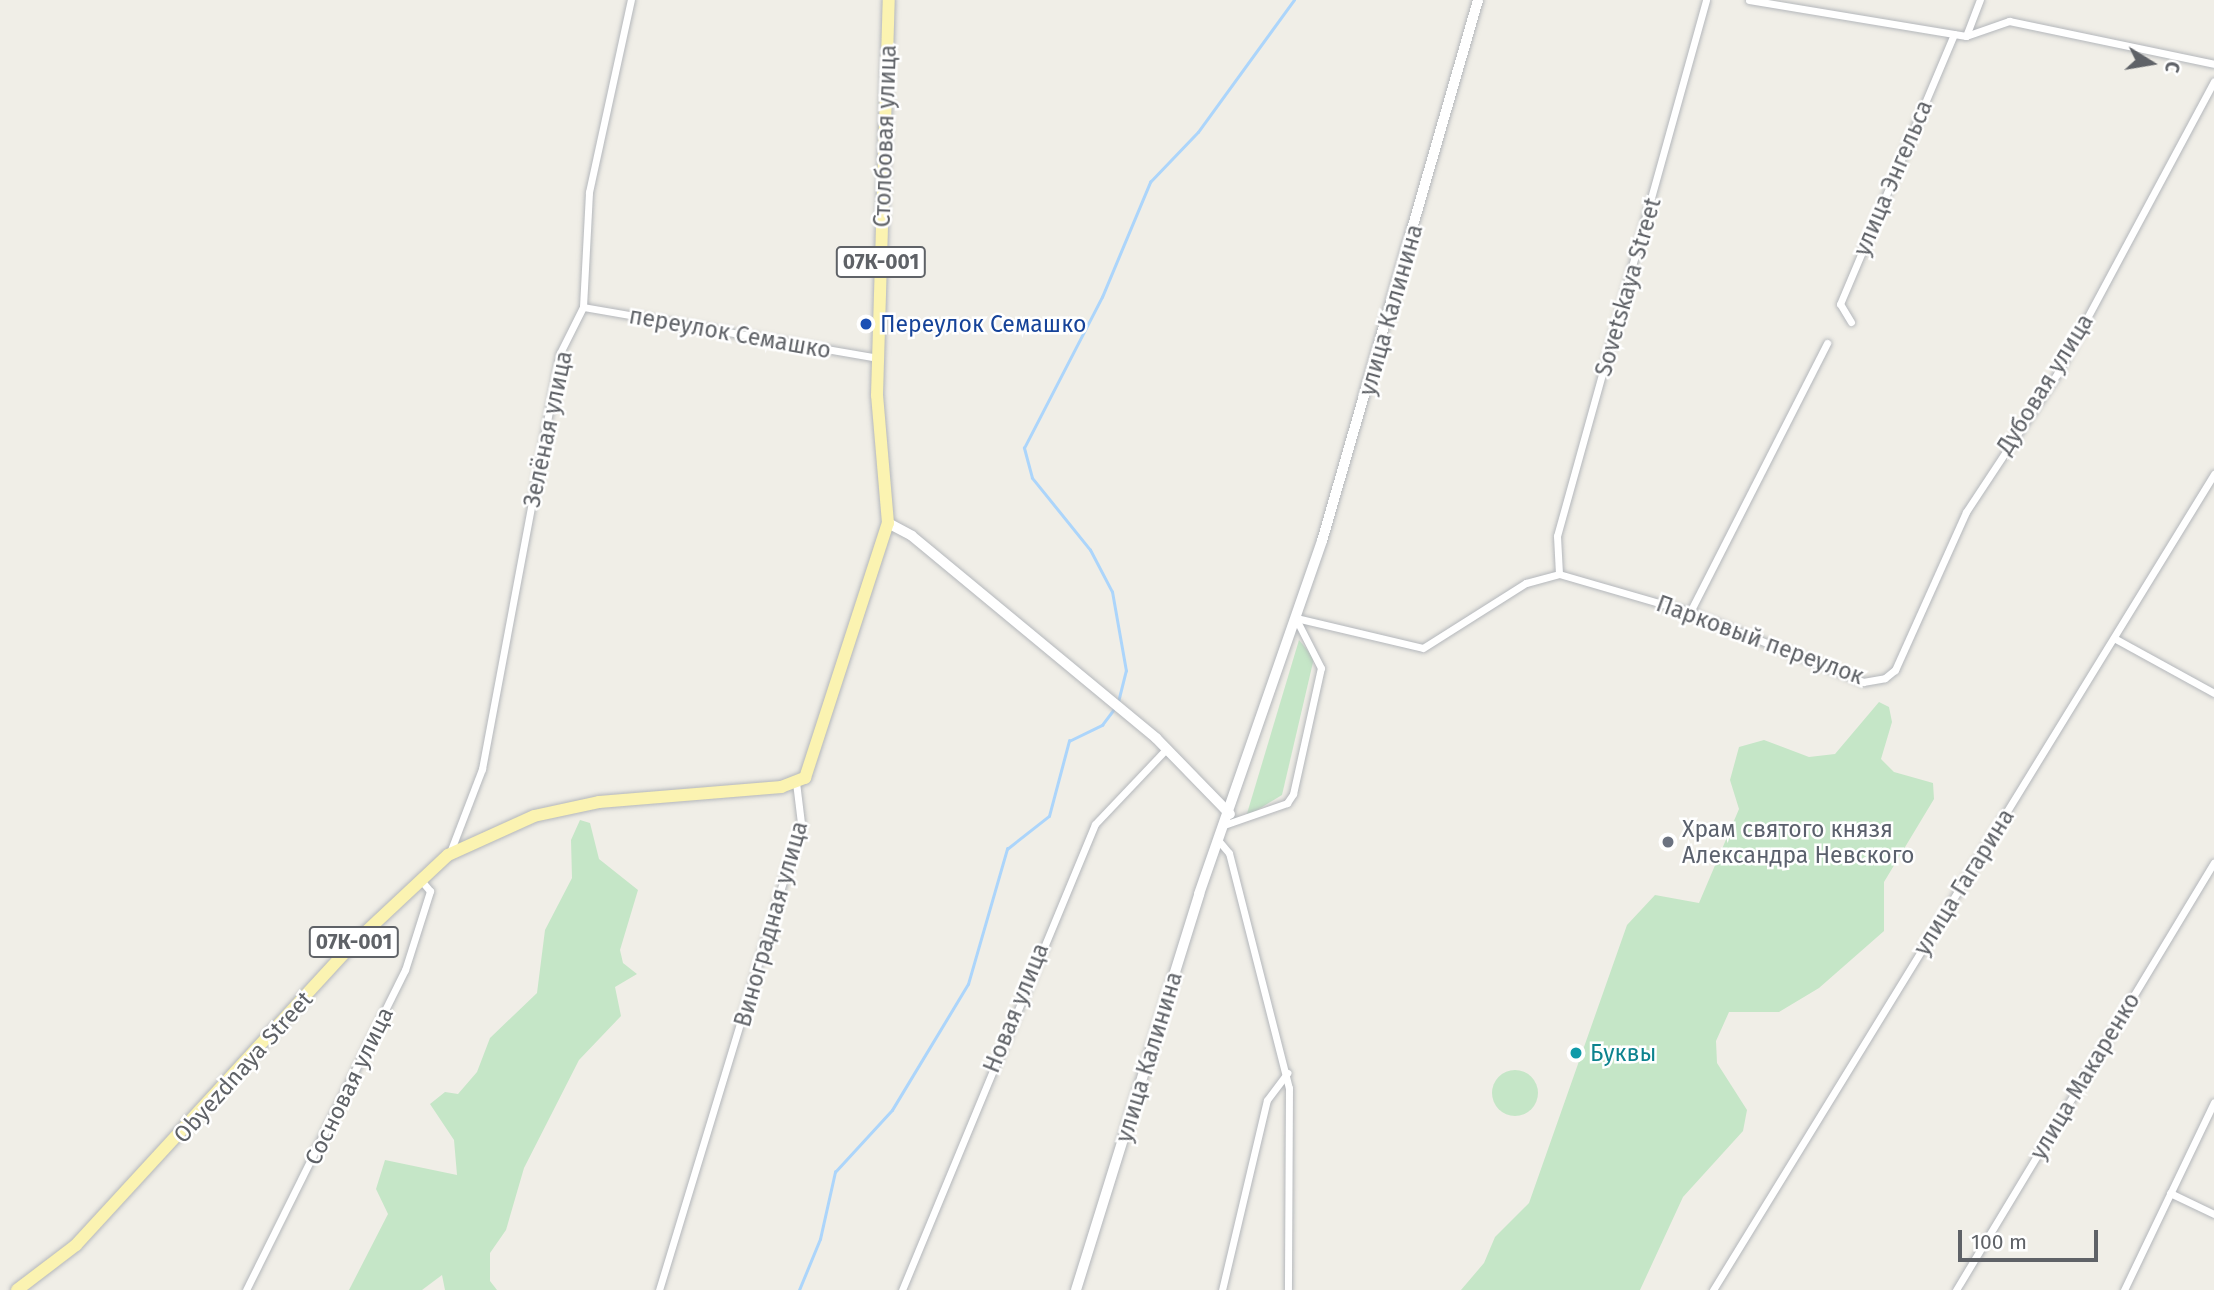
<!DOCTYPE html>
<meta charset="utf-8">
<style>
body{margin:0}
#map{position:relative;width:2214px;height:1290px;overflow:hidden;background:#f0eee7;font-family:"Fira Sans",sans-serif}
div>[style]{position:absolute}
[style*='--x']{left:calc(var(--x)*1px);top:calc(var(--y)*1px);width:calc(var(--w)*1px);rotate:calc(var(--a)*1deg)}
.green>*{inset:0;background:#c5e6c7}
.round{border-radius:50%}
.stream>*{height:2.5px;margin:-1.25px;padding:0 1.25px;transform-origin:1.25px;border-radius:1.25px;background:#acd5fb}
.roads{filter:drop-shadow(0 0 2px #b4b7bb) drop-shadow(0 0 2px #b4b7bb)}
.street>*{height:7px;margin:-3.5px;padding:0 3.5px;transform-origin:3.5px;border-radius:3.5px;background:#fff}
.secondary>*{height:10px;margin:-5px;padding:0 5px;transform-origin:5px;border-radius:5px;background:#fff}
.primary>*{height:12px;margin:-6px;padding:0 6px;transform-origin:6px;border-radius:6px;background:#fbf3b1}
.dots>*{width:19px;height:19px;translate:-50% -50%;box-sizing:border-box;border:4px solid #fff;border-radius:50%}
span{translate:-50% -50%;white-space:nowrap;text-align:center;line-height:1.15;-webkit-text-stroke:5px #fff;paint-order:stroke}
.shield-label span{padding:2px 5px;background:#fff;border:2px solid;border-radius:5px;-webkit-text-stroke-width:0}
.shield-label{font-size:21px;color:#5f6267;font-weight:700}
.street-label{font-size:23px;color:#5f6267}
.transit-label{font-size:23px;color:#164399}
.left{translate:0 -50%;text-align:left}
.worship-label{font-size:23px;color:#5b616d}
.culture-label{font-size:23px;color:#0d838f}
.north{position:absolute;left:2116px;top:28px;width:70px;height:70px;-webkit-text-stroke:5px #fff;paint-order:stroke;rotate:101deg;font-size:19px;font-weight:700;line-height:28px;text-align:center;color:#5f6267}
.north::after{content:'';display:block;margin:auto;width:24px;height:32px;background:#5f6267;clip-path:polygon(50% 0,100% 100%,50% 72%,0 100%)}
.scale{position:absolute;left:1958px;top:1230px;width:140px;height:32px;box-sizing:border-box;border:4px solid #5f6267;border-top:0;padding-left:9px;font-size:21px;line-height:24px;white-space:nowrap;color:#5f6267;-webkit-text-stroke:5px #fff;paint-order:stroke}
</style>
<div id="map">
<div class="green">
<i style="clip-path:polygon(1299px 640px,1314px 658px,1282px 795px,1246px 817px)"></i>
<i style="clip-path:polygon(1879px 702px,1889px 707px,1892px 722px,1881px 759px,1894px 772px,1933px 783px,1934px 799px,1884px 882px,1884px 931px,1819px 988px,1779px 1012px,1729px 1012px,1716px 1041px,1717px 1063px,1747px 1110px,1743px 1131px,1683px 1197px,1640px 1290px,1461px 1290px,1484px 1263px,1495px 1237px,1529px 1203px,1627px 925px,1655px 895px,1699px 903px,1739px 809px,1730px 780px,1739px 747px,1764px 740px,1809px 757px,1835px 754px)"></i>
<i style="clip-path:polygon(580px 820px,590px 823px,599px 859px,638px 890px,620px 950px,623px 963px,637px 974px,615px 987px,621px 1016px,579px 1060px,524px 1168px,506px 1230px,490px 1253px,490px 1281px,497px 1290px,445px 1290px,442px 1275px,422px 1290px,349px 1290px,388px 1214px,376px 1189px,385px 1160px,457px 1175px,454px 1140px,430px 1104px,445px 1092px,458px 1094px,477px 1072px,490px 1038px,537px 993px,545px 930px,572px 878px,571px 840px)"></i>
<i class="round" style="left:1492px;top:1070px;width:46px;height:46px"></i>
</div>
<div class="stream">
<i style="--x:1118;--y:702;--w:32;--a:-76"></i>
<i style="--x:1126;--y:671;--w:80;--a:-100"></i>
<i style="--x:1112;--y:592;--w:47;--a:-117.6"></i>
<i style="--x:1090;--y:550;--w:92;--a:-128.9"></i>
<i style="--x:1032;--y:478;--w:31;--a:-105"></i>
<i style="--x:1024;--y:448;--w:170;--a:-62.7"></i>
<i style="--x:1102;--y:297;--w:125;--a:-67.3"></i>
<i style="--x:1150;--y:182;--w:69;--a:-46.2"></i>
<i style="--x:1198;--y:132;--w:163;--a:-54"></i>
<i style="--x:799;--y:1290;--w:55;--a:-67.6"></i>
<i style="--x:820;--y:1239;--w:69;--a:-77.4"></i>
<i style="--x:835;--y:1172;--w:84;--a:-47.4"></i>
<i style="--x:892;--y:1110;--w:147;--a:-58.9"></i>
<i style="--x:968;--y:984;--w:141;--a:-73.9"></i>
<i style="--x:1007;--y:849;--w:53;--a:-38.2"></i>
<i style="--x:1049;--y:816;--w:78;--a:-75.1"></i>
<i style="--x:1069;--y:741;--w:37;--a:-26"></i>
<i style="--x:1102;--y:725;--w:21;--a:-53"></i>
</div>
<div class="roads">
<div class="street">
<i style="--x:1749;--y:0;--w:220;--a:9.4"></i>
<i style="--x:1966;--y:36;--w:46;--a:-19.2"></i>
<i style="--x:2009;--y:21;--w:209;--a:11.8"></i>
<i style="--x:1966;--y:36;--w:39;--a:-69"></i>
<i style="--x:583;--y:307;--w:299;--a:9.8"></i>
<i style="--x:1851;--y:322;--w:21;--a:-121"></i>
<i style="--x:1840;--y:304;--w:293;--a:-67.1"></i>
<i style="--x:1559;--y:574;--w:38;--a:-93"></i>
<i style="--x:1557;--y:536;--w:556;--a:-74.46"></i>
<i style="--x:1690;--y:612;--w:302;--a:-63"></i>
<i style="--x:1296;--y:618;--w:130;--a:13.3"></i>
<i style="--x:1423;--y:648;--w:122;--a:-32.3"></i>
<i style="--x:1526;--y:583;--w:34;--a:-15"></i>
<i style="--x:1559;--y:574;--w:136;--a:16.2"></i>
<i style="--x:1690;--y:612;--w:187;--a:22"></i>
<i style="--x:1863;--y:682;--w:22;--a:-10"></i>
<i style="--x:1885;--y:678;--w:13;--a:-39"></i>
<i style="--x:1895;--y:670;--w:173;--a:-65.8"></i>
<i style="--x:1966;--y:512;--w:165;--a:-56.6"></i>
<i style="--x:2057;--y:374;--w:332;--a:-61.8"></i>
<i style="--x:2114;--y:638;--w:114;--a:28.8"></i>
<i style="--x:1224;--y:825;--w:67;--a:-19.2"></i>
<i style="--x:1287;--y:803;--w:11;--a:-56"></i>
<i style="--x:1293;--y:794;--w:129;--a:-77.5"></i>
<i style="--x:1321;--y:668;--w:55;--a:-117"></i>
<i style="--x:1218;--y:840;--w:17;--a:50"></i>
<i style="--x:1229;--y:853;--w:243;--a:75.7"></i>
<i style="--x:1289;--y:1088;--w:202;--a:90.3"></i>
<i style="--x:449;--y:855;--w:92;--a:-69"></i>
<i style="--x:482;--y:769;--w:423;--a:-79.4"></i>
<i style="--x:560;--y:353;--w:51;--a:-63.4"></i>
<i style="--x:583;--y:307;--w:115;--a:-87"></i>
<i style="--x:589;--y:192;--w:197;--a:-77.7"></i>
<i style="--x:2170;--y:1193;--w:49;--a:25.5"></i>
<i style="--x:246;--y:1290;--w:357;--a:-63.6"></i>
<i style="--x:405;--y:970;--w:83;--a:-72.4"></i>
<i style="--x:430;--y:891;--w:16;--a:-130"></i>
<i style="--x:659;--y:1290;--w:488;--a:-73.1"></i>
<i style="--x:801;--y:823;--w:38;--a:-97"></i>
<i style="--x:902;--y:1290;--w:504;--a:-67.5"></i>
<i style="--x:1095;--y:824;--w:105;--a:-46.5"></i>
<i style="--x:1222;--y:1290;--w:195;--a:-76.7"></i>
<i style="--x:1267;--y:1100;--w:34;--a:-53"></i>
<i style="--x:1713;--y:1290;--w:958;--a:-58.45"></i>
<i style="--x:1956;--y:1290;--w:499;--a:-58.9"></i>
<i style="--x:2124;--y:1290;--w:208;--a:-64.4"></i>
</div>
<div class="secondary">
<i style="--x:888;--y:523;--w:27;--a:28"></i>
<i style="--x:912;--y:536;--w:317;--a:39.6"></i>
<i style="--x:1156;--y:738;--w:106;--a:45.8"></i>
<i style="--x:1076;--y:1290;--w:415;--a:-72.7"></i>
<i style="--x:1199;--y:894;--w:374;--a:-70.8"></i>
<i style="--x:1322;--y:541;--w:563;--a:-73.91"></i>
</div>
<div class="primary">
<i style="--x:17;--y:1290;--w:74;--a:-37.3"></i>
<i style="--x:76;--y:1245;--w:412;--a:-47.4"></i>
<i style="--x:355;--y:942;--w:127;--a:-43.1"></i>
<i style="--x:448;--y:855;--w:94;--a:-24.4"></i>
<i style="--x:534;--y:816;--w:66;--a:-12.2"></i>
<i style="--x:599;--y:802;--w:183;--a:-4.7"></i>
<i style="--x:781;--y:787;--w:26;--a:-21"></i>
<i style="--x:805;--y:778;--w:268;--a:-72"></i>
<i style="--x:888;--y:523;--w:128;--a:-94.9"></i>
<i style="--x:877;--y:395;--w:395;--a:-88.3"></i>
</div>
</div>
<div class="dots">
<i style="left:866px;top:324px;background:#1a4fb4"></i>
<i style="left:1668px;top:842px;background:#6b7280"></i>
<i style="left:1576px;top:1053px;background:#0f9aa8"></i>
</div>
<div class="shield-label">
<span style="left:881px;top:262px">07К-001</span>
<span style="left:354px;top:942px">07К-001</span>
</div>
<div class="street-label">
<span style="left:885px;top:136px;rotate:-88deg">Столбовая улица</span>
<span style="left:1893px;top:178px;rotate:-67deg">улица Энгельса</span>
<span style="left:1628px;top:287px;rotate:-74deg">Sovetskaya Street</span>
<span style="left:1391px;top:310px;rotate:-74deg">улица Калинина</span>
<span style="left:730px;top:333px;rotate:10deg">переулок Семашко</span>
<span style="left:2045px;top:384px;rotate:-58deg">Дубовая улица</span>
<span style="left:548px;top:429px;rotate:-78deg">Зелёная улица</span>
<span style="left:1760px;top:640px;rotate:20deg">Парковый переулок</span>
<span style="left:1964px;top:882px;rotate:-58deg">улица Гагарина</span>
<span style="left:771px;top:924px;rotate:-74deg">Виноградная улица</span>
<span style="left:1016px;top:1008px;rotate:-68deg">Новая улица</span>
<span style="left:1149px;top:1057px;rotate:-73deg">улица Калинина</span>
<span style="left:243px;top:1067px;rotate:-48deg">Obyezdnaya Street</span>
<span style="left:2085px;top:1076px;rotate:-59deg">улица Макаренко</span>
<span style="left:349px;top:1086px;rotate:-64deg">Сосновая улица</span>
</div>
<div class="transit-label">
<span class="left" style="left:880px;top:324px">Переулок Семашко</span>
</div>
<div class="worship-label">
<span class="left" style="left:1682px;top:842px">Храм святого князя<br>Александра Невского</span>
</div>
<div class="culture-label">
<span class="left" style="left:1590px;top:1053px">Буквы</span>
</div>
<div class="north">С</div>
<div class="scale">100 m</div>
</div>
